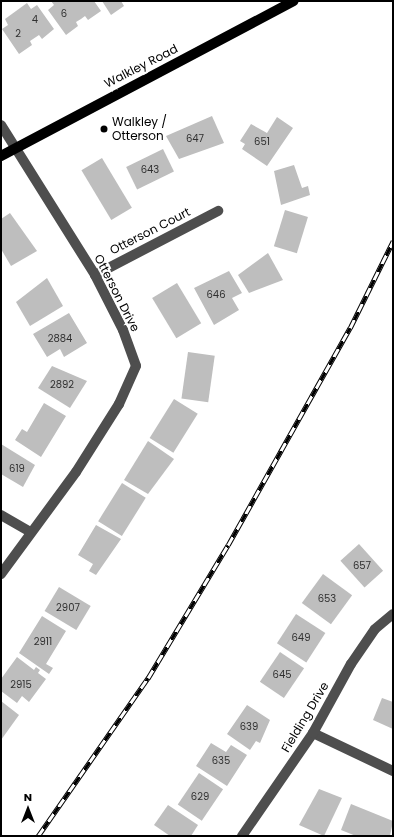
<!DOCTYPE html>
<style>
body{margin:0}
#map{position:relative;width:394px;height:837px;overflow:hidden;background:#fff;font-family:Poppins,sans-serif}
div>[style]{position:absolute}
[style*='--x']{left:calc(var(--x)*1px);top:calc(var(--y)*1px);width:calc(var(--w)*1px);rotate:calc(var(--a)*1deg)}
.building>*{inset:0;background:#bebebe;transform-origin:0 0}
.minor>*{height:10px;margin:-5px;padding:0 5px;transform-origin:5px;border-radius:5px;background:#4e4e4e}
.major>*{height:10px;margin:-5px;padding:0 5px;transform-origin:5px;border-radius:5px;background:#000}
.rail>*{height:4.5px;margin-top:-2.25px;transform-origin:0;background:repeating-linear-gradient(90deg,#fff 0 9px,#000 0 18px);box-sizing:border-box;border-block:1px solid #000}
.dots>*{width:11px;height:11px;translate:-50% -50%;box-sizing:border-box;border:2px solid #fff;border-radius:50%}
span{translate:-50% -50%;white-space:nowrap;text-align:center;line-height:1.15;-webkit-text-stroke:4px #fff;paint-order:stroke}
.number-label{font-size:10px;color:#303030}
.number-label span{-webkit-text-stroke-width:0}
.street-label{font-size:12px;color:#000}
.poi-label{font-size:12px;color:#000}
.left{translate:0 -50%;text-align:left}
.frame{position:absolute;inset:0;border:2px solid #000;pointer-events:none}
.north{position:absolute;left:8px;top:789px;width:40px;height:40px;-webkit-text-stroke:3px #fff;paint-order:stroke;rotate:0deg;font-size:11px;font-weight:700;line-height:16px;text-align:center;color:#000}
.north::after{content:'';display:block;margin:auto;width:14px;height:18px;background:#000;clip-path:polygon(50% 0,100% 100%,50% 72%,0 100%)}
</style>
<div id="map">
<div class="building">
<i style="clip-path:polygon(51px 1px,94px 1px,101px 11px,88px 20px,85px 16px,81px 19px,76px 22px,78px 26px,66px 35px,48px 10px,54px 5px)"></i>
<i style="clip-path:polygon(102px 1px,121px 1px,124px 6px,111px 15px)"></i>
<i style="clip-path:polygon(27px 3px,31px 9px,37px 5px,54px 29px,42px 39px,39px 35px,30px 41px,32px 45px,19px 54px,2px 29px,8px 25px,5px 19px)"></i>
<i style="clip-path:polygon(212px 116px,224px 143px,179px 159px,166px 136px)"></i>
<i style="clip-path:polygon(277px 117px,293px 128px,267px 166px,242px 149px,245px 144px,240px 141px,251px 124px,267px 133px)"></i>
<i style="left:163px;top:149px;width:25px;height:41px;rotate:64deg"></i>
<i style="left:102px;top:158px;width:58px;height:24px;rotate:59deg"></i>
<i style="clip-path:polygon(294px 165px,302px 188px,308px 186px,310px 195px,281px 205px,274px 171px)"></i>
<i style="left:285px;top:210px;width:24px;height:38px;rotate:17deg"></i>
<i style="clip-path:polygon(10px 213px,37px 251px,11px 266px,1px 249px,1px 219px)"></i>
<i style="clip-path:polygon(268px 253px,283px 280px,249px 293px,238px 275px)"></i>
<i style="clip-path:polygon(229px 271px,242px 293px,232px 298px,239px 310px,214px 325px,194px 288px)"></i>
<i style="clip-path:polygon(47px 278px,63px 306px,30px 326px,16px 302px)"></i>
<i style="left:177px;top:283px;width:47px;height:29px;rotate:59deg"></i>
<i style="clip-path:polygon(69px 313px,87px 343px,64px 357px,60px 349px,47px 357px,33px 334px)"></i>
<i style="left:188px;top:352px;width:27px;height:47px;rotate:8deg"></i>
<i style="clip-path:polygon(52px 366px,87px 381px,70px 408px,38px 388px)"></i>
<i style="left:174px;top:399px;width:28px;height:46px;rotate:32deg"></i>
<i style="clip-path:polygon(44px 403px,66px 416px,41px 457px,15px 440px,22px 429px,27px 432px)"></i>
<i style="clip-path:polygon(148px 441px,174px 459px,148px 494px,124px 480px)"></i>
<i style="clip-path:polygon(1px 444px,35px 465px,23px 487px,1px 474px)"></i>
<i style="left:122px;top:483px;width:28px;height:45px;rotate:32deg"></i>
<i style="clip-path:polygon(96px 525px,121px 539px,96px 575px,89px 571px,93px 564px,78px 555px)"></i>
<i style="left:359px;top:544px;width:36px;height:25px;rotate:48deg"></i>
<i style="left:323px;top:574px;width:36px;height:36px;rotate:36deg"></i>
<i style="left:59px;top:587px;width:37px;height:28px;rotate:31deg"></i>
<i style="left:296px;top:614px;width:35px;height:35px;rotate:33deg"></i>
<i style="clip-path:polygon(42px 616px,66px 631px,46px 664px,53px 668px,49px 674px,19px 653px)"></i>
<i style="left:280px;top:652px;width:29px;height:36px;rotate:34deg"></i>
<i style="clip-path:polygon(17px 657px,34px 670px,36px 667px,40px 670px,38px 673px,46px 679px,29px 702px,22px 696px,17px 703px,1px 691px,1px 679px)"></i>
<i style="clip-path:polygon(382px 698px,393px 702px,393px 729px,373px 720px)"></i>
<i style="clip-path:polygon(1px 701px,19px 715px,1px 740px)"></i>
<i style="clip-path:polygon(247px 705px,270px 720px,260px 743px,256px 741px,250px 750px,227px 734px)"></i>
<i style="clip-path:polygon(211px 743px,226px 752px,231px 745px,247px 755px,227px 786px,196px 766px)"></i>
<i style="left:199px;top:773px;width:29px;height:38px;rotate:34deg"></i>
<i style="clip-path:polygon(319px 789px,342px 798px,324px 836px,299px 825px)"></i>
<i style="clip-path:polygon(351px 804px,393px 821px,390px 836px,356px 836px,341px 830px)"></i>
<i style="clip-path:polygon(168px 805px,198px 825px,191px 836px,170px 836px,154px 825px)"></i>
</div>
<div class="minor">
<i style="--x:1;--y:125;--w:177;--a:57.9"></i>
<i style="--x:95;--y:275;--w:62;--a:63"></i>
<i style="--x:123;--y:330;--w:38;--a:70"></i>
<i style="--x:136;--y:366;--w:42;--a:114.1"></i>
<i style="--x:119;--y:404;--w:80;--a:122.3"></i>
<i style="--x:76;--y:472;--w:127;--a:126.3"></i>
<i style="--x:95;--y:275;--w:139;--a:-27.5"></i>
<i style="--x:1;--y:515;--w:34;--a:30"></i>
<i style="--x:313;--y:733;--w:89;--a:25.4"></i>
<i style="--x:242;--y:836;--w:125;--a:-55.4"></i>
<i style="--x:313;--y:733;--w:79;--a:-61.2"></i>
<i style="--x:351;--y:664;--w:42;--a:-55.6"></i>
<i style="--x:375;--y:629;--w:23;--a:-40"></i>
</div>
<div class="major">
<i style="--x:1;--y:156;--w:331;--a:-27.9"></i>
</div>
<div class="rail">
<i style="--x:38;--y:836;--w:193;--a:-55.2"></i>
<i style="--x:148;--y:678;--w:155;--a:-59"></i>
<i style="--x:228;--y:545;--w:249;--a:-60.7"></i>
<i style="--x:350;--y:328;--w:97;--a:-63.7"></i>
</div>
<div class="dots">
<i style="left:104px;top:129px;background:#000"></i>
</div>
<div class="number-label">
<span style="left:64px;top:14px">6</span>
<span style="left:35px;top:20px">4</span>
<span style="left:18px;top:34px">2</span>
<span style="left:195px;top:139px">647</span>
<span style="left:262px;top:142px">651</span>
<span style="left:150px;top:170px">643</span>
<span style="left:216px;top:295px">646</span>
<span style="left:60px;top:339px">2884</span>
<span style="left:62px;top:385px">2892</span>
<span style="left:17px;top:469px">619</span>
<span style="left:362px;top:566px">657</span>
<span style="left:327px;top:599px">653</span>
<span style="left:68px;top:608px">2907</span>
<span style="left:301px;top:638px">649</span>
<span style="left:43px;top:642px">2911</span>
<span style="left:282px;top:675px">645</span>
<span style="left:21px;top:685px">2915</span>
<span style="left:249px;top:727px">639</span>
<span style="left:221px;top:761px">635</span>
<span style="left:200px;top:797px">629</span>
</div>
<div class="street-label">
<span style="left:141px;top:66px;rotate:-27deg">Walkley Road</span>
<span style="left:150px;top:231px;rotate:-27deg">Otterson Court</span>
<span style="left:117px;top:293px;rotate:63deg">Otterson Drive</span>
<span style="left:305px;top:717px;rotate:-59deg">Fielding Drive</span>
</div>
<div class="poi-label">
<span class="left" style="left:112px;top:129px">Walkley /<br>Otterson</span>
</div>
<div class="frame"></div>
<div class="north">N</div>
</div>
